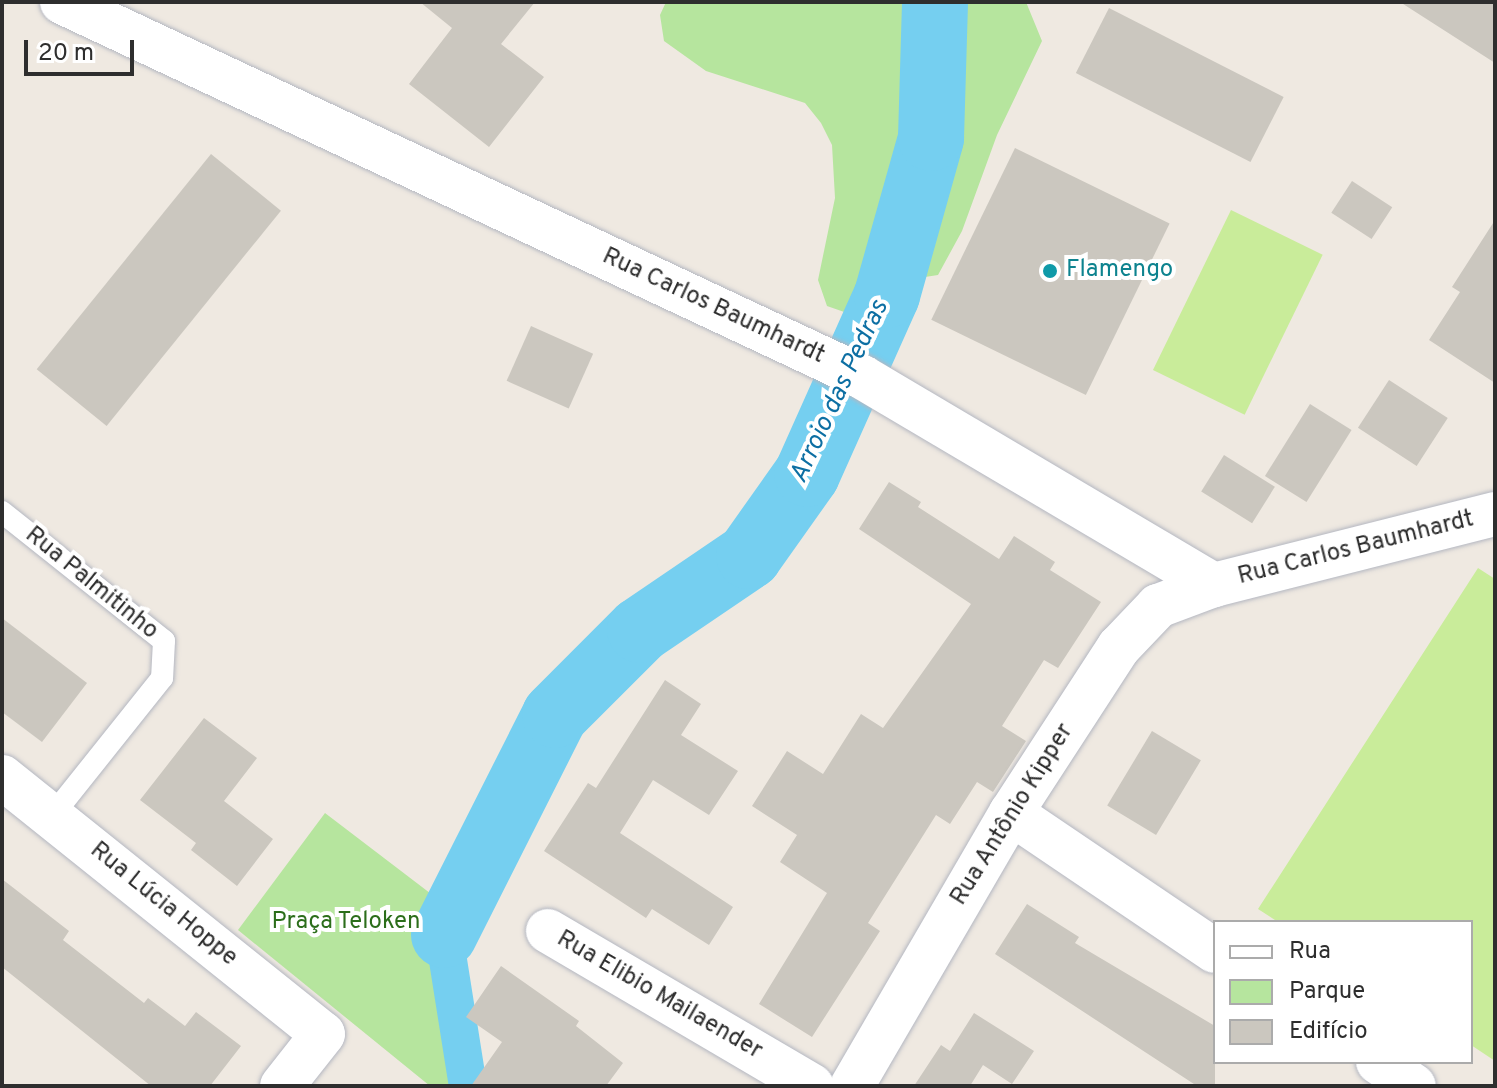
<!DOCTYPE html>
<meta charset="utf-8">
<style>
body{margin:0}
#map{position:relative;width:1497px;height:1088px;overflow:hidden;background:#efe9e1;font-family:Overpass,sans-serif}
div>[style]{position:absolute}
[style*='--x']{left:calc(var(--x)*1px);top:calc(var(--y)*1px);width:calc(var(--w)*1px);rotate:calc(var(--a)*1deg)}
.green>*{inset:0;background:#b6e59e}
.pitch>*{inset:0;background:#c9ec9a;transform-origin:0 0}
.canal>*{height:38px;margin:-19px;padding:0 19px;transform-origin:19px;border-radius:19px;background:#75cff0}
.river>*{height:66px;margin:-33px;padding:0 33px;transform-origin:33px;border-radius:33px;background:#75cff0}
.building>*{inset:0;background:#cbc7bf;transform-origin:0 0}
.roads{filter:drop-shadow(0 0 2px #b4b7c1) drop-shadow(0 0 2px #b4b7c1)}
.lane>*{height:22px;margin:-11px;padding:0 11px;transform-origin:11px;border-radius:11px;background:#fff}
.street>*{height:44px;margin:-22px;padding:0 22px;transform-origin:22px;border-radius:22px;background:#fff}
.secondary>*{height:44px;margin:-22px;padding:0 22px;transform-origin:22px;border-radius:22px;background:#fff}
.dots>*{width:22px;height:22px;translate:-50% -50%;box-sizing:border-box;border:4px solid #fff;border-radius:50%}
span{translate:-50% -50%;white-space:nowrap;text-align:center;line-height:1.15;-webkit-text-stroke:8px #fff;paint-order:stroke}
.culture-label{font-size:24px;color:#0d838f}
.left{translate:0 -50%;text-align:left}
.street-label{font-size:24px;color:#2e2e2e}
.park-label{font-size:24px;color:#2c6e1b}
.water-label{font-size:26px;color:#0d6fa3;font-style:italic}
.frame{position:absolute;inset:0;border:4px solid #2e2e2e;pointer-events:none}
.legend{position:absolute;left:1213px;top:920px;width:260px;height:144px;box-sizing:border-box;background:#fff;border:2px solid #ababab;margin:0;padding:10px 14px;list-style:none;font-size:24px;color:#2e2e2e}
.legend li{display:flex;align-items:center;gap:16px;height:40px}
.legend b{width:40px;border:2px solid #ababab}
.scale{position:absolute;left:24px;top:40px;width:110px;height:36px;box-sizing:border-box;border:4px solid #2e2e2e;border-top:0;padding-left:10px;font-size:24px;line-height:28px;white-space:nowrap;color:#2e2e2e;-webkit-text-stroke:6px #fff;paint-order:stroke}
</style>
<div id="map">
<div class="green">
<i style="clip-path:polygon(666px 2px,1026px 2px,1042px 41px,997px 135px,962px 231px,938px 275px,912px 279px,887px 275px,850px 314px,827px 306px,818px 280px,835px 198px,832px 145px,821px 123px,805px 103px,706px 71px,664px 41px,660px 15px)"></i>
<i style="clip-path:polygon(325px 813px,443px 903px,439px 938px,457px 1086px,430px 1086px,238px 930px)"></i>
</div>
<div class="pitch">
<i style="left:1231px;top:210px;width:102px;height:178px;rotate:26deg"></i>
<i style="clip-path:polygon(1478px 568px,1495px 579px,1495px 1061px,1471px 1045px,1471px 922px,1278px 922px,1258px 909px)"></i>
</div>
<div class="canal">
<i style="--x:444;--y:935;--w:153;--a:81"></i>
</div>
<div class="river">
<i style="--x:444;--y:935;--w:246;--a:-63.2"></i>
<i style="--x:555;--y:715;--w:120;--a:-45"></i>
<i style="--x:640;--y:630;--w:132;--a:-34.2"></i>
<i style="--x:749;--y:556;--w:100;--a:-54.7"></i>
<i style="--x:807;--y:474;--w:196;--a:-65.9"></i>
<i style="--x:887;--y:295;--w:163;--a:-74.3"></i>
<i style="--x:931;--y:138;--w:136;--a:-88.3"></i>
</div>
<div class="building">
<i style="clip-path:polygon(420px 2px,535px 2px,501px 44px,544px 77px,489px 147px,409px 84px,452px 28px)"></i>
<i style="clip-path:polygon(1400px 2px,1495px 2px,1495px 63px,1453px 36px)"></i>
<i style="left:1109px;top:8px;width:196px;height:73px;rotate:27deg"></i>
<i style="left:1015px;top:148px;width:172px;height:191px;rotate:26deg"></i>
<i style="left:211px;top:154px;width:90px;height:277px;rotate:39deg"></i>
<i style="left:1352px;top:181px;width:48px;height:38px;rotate:33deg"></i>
<i style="clip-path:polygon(1495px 220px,1495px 383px,1429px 340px,1460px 292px,1452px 287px)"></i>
<i style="left:531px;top:326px;width:68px;height:60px;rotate:24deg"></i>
<i style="left:1389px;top:380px;width:70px;height:57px;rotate:33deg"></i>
<i style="left:1310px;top:404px;width:49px;height:85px;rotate:32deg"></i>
<i style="left:1224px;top:455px;width:60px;height:43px;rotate:32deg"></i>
<i style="clip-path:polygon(889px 482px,921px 502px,918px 507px,999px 559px,1014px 536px,1055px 562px,1050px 570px,1101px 602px,1058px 668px,1044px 660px,1002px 726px,1026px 741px,993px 792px,977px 782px,950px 824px,936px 815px,868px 923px,880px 931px,812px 1037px,759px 1004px,827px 893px,780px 862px,797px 835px,752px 806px,787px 751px,823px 774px,861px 714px,883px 728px,971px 604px,859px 529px)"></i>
<i style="clip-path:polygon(2px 618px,87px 683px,42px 742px,2px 712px)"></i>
<i style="clip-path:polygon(665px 680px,701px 704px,681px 735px,738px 771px,709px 815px,653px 780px,620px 833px,733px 907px,709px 945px,652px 909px,646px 918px,544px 851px,588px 783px,596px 788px)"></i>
<i style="clip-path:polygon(204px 718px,257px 758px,224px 801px,273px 839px,237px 886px,191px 850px,196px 843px,140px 800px)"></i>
<i style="left:1152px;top:731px;width:57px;height:87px;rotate:31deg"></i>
<i style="clip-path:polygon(2px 879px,69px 931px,63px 940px,144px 1003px,148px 998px,185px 1026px,196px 1012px,241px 1046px,210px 1086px,151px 1086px,2px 967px)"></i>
<i style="clip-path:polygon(1027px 904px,1079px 937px,1075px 943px,1215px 1026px,1215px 1086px,1197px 1086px,995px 954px)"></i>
<i style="clip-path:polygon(501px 966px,579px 1021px,576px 1026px,623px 1063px,606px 1086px,471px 1086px,502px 1042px,466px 1017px)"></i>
<i style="clip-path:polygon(974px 1013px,1034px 1051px,1012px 1084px,983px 1065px,970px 1086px,914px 1086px,941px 1045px,950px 1051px)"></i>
</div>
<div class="roads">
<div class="lane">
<i style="--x:2;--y:512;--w:207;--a:38.5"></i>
<i style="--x:164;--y:641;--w:37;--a:93"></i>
<i style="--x:162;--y:678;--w:176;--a:128.6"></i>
</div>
<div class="street">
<i style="--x:2;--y:777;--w:411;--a:38.7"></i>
<i style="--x:323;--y:1034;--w:66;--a:128.3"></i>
<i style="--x:1011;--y:813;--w:246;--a:34.1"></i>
<i style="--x:548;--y:931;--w:306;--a:30.4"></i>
<i style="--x:1378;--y:1062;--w:43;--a:33.7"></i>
<i style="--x:852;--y:1086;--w:316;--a:-59.8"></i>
<i style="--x:1011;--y:813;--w:198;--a:-57"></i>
<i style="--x:1119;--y:647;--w:57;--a:-46.4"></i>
<i style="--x:1158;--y:606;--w:60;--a:-20.6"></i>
</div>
<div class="secondary">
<i style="--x:62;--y:2;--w:884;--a:25.11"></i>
<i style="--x:862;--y:377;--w:409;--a:30.6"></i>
<i style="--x:1214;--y:585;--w:290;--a:-14.2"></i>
</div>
</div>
<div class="dots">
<i style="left:1050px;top:271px;background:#0f9aa8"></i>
</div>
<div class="culture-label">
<span class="left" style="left:1066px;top:271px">Flamengo</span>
</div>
<div class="street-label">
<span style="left:713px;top:307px;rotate:25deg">Rua Carlos Baumhardt</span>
<span style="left:1356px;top:549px;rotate:-14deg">Rua Carlos Baumhardt</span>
<span style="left:91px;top:584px;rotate:39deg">Rua Palmitinho</span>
<span style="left:1013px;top:815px;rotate:-58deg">Rua Antônio Kipper</span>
<span style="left:163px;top:905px;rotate:39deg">Rua Lúcia Hoppe</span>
<span style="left:659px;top:996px;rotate:30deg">Rua Elibio Mailaender</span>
</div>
<div class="park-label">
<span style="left:346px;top:923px">Praça Teloken</span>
</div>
<div class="water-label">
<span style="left:840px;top:392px;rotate:-65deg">Arroio das Pedras</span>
</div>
<div class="frame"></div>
<ul class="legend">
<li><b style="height:10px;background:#fff"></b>Rua</li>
<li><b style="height:22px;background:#b6e59e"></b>Parque</li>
<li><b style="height:22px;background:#cbc7bf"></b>Edifício</li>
</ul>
<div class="scale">20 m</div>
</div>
